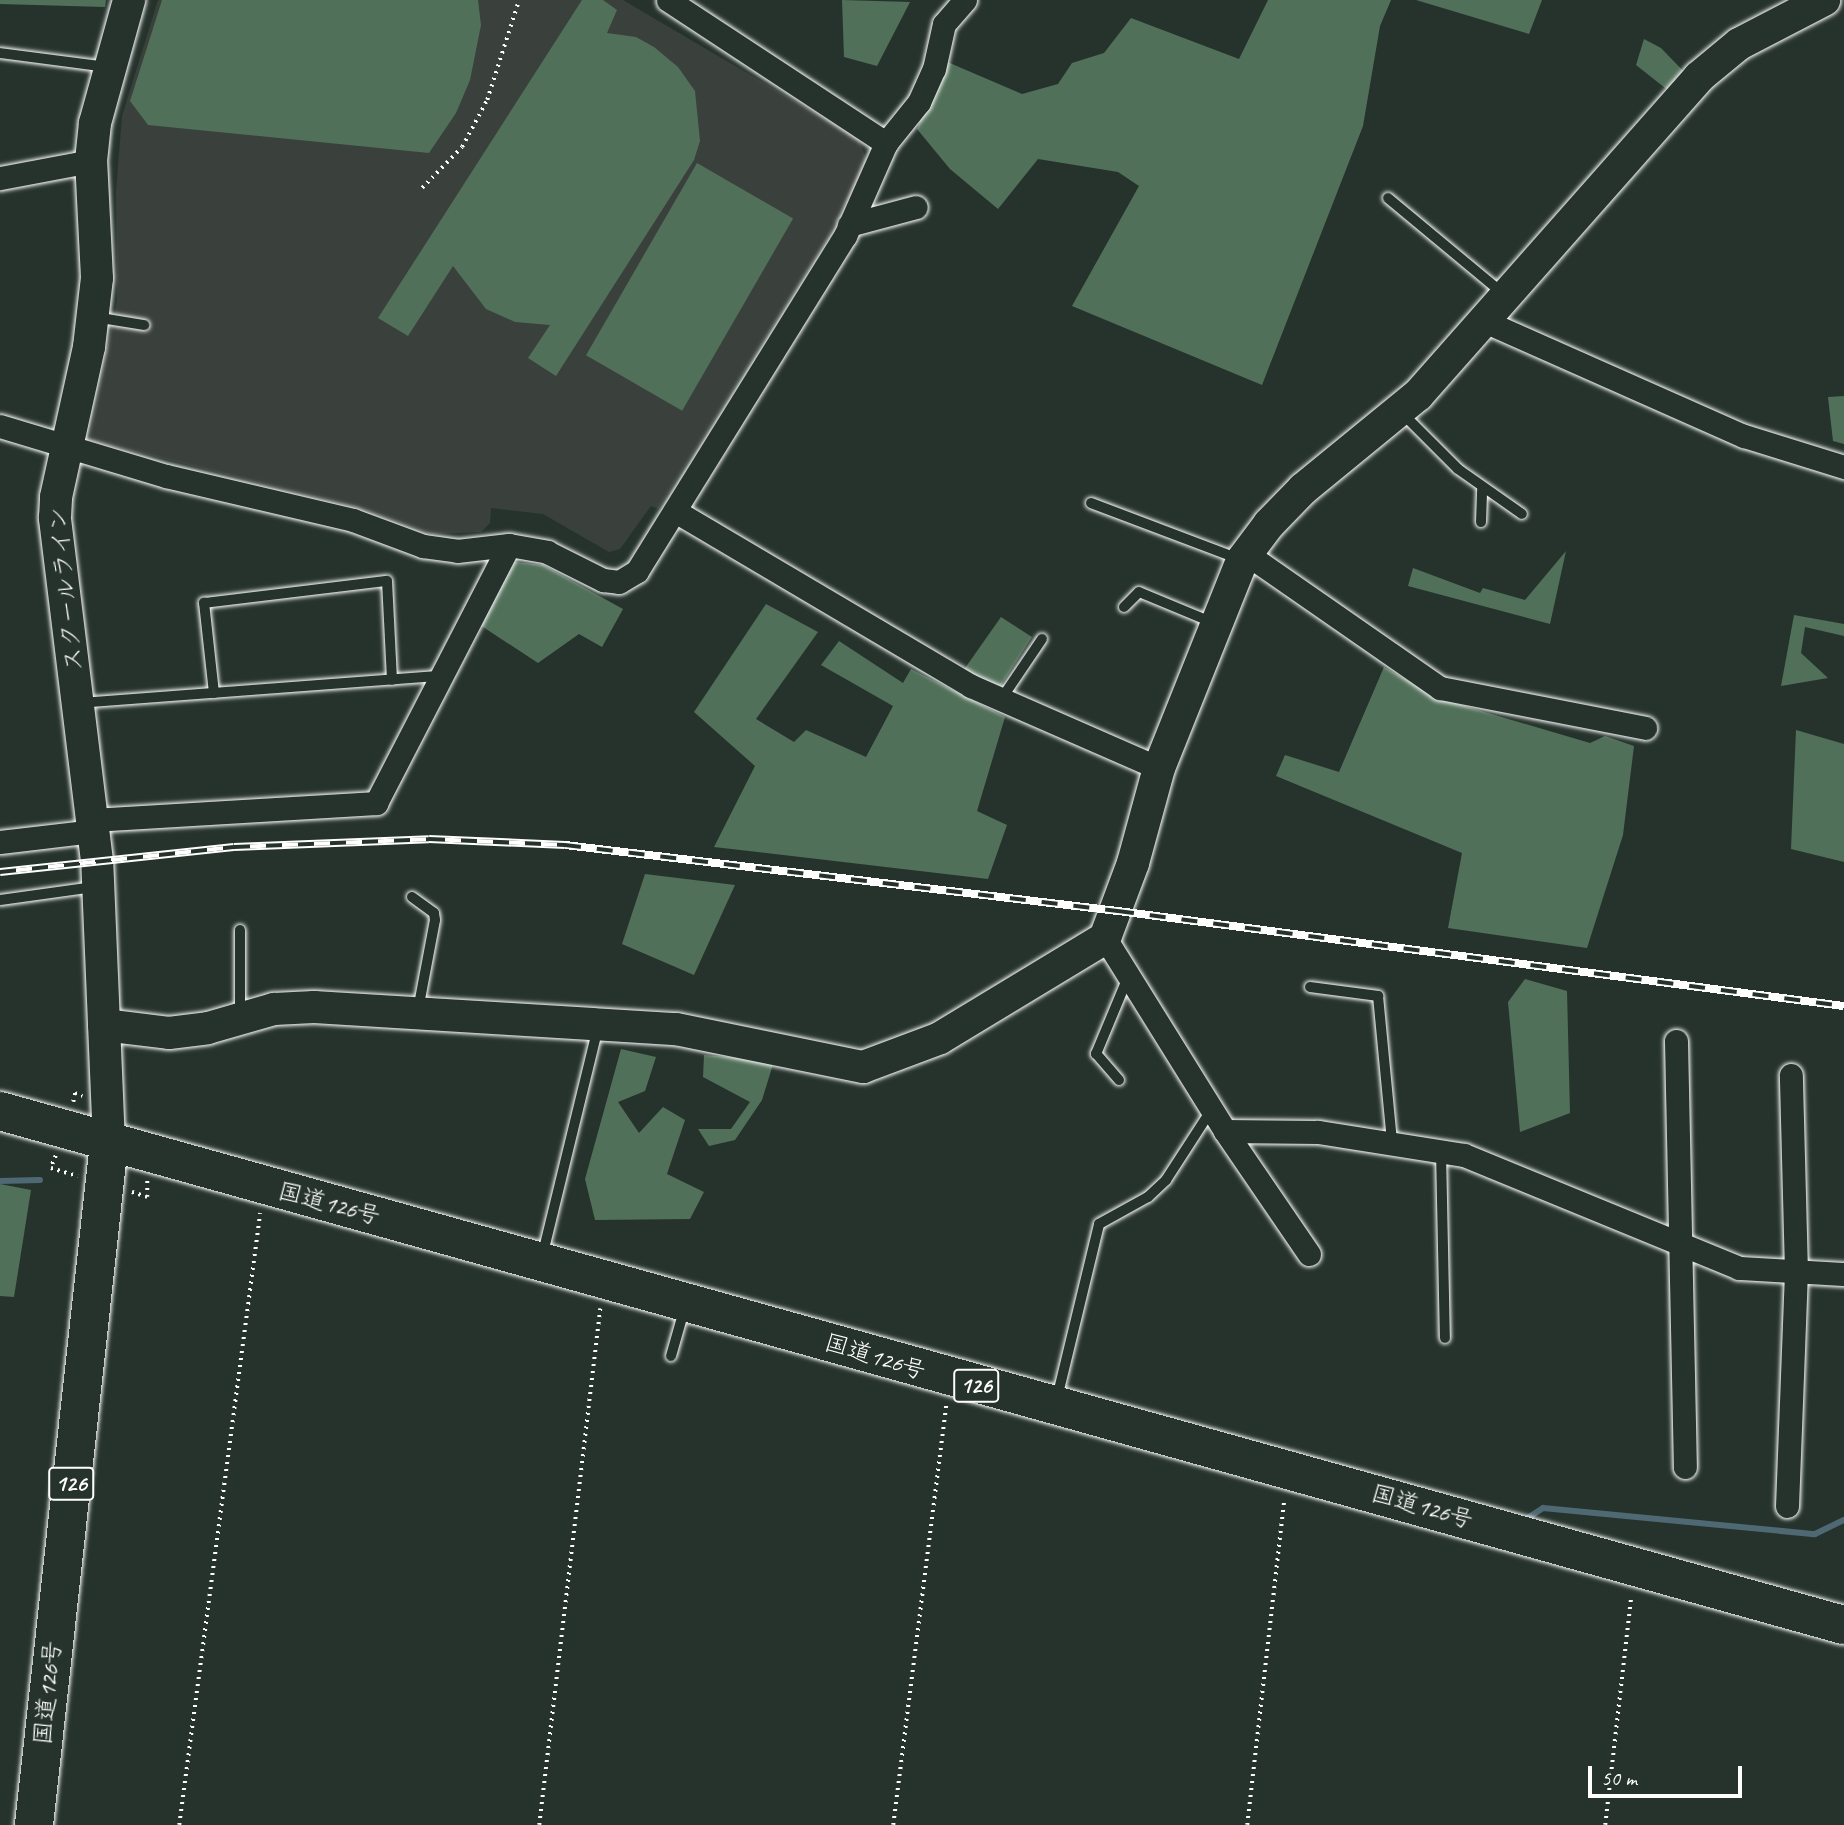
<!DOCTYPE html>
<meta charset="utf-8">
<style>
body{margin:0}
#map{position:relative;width:1844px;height:1825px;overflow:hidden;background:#26332d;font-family:Caveat,"Klee One",sans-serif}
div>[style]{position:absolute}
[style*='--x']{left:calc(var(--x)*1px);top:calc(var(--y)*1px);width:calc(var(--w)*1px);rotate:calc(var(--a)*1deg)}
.built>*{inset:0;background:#3a403c}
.green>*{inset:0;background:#517059;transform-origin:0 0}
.stream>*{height:6px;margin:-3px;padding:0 3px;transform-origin:3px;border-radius:3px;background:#4f6974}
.path>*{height:3.5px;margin-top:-1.75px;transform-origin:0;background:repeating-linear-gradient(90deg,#fff 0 2px,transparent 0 7px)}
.roads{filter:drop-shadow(0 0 2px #fff) drop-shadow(0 0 2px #fff)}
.lane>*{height:10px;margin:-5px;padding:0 5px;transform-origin:5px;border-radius:5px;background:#26332d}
.street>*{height:23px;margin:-11.5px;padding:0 11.5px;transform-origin:11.5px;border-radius:11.5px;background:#26332d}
.secondary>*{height:32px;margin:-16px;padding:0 16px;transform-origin:16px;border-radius:16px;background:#26332d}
.highway>*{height:38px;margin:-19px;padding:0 19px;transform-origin:19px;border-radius:19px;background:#26332d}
.rail>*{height:8px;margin-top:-4px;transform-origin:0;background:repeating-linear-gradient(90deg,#26332d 0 16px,#fff 0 32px);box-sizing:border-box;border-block:2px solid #fff}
span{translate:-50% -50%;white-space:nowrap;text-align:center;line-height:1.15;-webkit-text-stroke:5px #26332d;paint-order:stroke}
.shield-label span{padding:2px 5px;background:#26332d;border:2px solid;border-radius:5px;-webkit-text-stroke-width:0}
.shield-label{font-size:23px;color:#fff;font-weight:700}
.street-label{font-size:24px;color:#fff}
.scale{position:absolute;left:1588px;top:1766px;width:154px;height:32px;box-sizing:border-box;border:4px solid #fff;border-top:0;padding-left:9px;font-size:21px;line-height:24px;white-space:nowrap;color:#fff;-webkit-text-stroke:5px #26332d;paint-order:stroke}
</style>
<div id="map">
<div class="built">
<i style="clip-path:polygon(158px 0,623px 0,859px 139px,867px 162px,827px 239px,658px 509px,651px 506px,620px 549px,609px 552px,543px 514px,491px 508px,490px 523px,481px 532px,433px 534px,359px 508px,89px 440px,117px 301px,116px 191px,122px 116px)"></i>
</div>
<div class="green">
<i style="clip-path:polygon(0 0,106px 0,105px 7px,0 4px)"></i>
<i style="clip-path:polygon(162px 0,478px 0,481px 25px,470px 80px,456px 113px,429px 153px,148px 125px,130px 101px)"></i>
<i style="clip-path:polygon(582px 0,603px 0,617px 10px,607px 33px,636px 37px,654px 47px,678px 67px,695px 91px,700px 141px,694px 160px,556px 376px,528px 358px,550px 325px,515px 322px,486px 309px,453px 266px,408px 336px,378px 318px)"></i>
<i style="clip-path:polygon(842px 0,910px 2px,877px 66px,844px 57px)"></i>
<i style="clip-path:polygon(1268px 0,1391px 0,1380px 26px,1363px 126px,1262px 385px,1072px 306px,1139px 186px,1118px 172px,1038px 159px,998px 209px,950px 169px,917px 129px,945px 61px,1022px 94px,1058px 84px,1072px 63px,1104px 53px,1131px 18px,1239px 59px)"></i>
<i style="clip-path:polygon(1416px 0,1542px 0,1529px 34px)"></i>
<i style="clip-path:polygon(1644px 39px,1661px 48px,1688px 76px,1674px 95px,1636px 65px)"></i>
<i style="left:697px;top:163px;width:111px;height:222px;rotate:30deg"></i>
<i style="clip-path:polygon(1844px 396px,1844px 444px,1833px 441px,1828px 397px)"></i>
<i style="clip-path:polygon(1566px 551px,1550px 624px,1408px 586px,1413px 568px,1480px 593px,1483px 588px,1525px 600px)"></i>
<i style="clip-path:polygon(505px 561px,543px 565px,623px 609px,602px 647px,579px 634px,538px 663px,477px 623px)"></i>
<i style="clip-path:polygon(766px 604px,818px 632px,756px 719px,794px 742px,806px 730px,866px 757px,893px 706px,821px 665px,839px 641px,903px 683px,911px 669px,1005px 717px,977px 811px,1007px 825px,988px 879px,714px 847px,755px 766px,694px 712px)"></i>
<i style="clip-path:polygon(1794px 615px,1844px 624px,1844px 636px,1805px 627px,1801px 653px,1828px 678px,1781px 686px)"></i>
<i style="clip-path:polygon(1001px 617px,1032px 637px,1000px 687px,963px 671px)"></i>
<i style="clip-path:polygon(1384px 667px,1437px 698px,1590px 743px,1605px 736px,1634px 746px,1623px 835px,1587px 948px,1448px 928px,1462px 853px,1276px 776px,1285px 755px,1339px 772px)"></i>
<i style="clip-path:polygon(1796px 730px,1844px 744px,1844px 862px,1791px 849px)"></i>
<i style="clip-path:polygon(645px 874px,735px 885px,694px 975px,622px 944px)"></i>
<i style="clip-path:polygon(1525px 979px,1567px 991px,1570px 1113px,1520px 1132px,1508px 1002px)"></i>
<i style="clip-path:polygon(621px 1049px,656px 1057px,645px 1091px,618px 1102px,639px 1133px,663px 1107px,685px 1120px,667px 1174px,704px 1192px,690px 1219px,595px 1220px,585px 1179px)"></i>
<i style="clip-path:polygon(704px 1055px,774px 1061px,762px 1100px,735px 1140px,709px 1146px,698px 1129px,731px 1129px,750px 1102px,703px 1077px)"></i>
<i style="clip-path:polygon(0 1184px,31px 1190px,14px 1297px,0 1296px)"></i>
</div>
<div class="stream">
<i style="--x:0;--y:1181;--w:40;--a:-1.4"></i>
<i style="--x:1523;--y:1521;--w:24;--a:-33"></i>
<i style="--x:1543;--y:1508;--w:273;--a:5.5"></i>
<i style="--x:1815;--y:1534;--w:32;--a:-26"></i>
</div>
<div class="path">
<i style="--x:422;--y:188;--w:57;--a:-45.7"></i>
<i style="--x:462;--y:147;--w:53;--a:-62"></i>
<i style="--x:487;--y:100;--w:105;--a:-72.3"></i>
<i style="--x:73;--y:1102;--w:9;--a:-77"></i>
<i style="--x:75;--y:1093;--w:8;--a:23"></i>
<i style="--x:56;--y:1156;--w:13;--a:113"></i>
<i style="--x:51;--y:1168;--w:28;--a:17"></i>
<i style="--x:132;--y:1192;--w:16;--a:18"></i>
<i style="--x:147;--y:1197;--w:16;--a:-90"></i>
<i style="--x:179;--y:1825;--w:617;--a:-82.46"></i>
<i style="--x:539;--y:1825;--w:520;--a:-83.26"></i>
<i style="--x:893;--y:1825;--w:425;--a:-82.8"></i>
<i style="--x:1247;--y:1825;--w:327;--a:-83.5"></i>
<i style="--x:1605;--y:1825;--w:229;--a:-83.5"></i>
</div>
<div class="roads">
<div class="lane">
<i style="--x:0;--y:53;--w:109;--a:7.4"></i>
<i style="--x:1388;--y:198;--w:152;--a:39.7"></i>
<i style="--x:95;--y:317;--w:50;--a:9.3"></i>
<i style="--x:1402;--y:413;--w:79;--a:45"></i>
<i style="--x:1458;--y:469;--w:78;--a:35.1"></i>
<i style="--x:1091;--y:503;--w:158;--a:20.7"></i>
<i style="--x:1481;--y:522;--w:32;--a:-88"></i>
<i style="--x:1124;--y:607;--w:21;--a:-45"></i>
<i style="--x:1139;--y:592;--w:81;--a:22.5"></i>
<i style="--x:214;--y:693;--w:91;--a:-96.3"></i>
<i style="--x:204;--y:603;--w:184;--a:-6.9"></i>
<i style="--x:387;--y:581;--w:99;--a:87.1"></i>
<i style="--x:1000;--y:701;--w:75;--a:-55.9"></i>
<i style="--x:79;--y:703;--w:361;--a:-4.3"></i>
<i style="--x:412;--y:897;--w:27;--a:36"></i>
<i style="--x:434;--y:913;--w:7;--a:82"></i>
<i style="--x:435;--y:920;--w:92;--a:100.7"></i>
<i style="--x:0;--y:900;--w:95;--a:-7.9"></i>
<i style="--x:1310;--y:987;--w:69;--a:7.5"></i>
<i style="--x:1378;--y:996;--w:146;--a:84.5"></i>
<i style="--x:240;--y:1015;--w:85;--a:-90"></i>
<i style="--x:1119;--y:1080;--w:35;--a:-131"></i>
<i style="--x:1096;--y:1054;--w:83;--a:-67.4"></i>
<i style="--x:1441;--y:1152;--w:186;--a:88.8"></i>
<i style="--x:542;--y:1257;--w:236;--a:-76.3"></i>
<i style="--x:671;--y:1356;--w:51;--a:-74.1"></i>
<i style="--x:1057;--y:1398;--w:179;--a:-76.4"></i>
<i style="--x:1099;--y:1224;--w:56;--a:-28.9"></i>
<i style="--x:1148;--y:1197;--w:25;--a:-43"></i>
<i style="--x:1166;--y:1180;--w:85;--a:-57.1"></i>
</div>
<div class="street">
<i style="--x:668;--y:0;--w:261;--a:33.3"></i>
<i style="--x:0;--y:178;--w:93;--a:-10.6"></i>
<i style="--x:849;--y:225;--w:69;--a:-15"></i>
<i style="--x:1484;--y:321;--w:284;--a:23.9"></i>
<i style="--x:1744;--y:436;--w:105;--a:17.2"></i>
<i style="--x:0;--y:426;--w:173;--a:16.8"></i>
<i style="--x:166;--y:476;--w:192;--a:13.2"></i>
<i style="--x:353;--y:520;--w:75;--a:20.4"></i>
<i style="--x:423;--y:546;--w:34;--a:8"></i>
<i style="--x:457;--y:551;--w:52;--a:-6.6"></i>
<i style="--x:509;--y:545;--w:39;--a:10"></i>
<i style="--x:547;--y:552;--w:63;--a:26.6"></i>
<i style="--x:603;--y:580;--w:16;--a:7"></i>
<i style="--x:619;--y:582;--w:21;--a:-31"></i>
<i style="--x:637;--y:571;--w:394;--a:-58.2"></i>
<i style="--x:845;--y:236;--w:102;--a:-66.2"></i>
<i style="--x:886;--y:143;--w:53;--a:-51.2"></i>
<i style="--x:919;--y:102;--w:36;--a:-66"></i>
<i style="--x:934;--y:69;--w:46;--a:-77.5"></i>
<i style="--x:944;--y:24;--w:32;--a:-49"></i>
<i style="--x:675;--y:511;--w:344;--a:30.6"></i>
<i style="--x:971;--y:686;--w:205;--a:23.6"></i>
<i style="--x:1247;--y:554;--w:235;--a:34.8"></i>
<i style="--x:1440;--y:688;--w:209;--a:11"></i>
<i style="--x:92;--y:820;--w:285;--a:-3.4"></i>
<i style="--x:376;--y:803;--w:290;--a:-62.7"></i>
<i style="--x:0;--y:842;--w:95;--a:-6.7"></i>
<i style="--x:1105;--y:938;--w:227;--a:58.1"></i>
<i style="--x:1225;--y:1131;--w:149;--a:55.7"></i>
<i style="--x:1676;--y:1041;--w:426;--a:88.8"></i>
<i style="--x:1225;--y:1131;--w:93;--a:0.6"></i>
<i style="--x:1318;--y:1132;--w:148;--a:9"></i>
<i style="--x:1464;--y:1155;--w:297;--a:22.3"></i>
<i style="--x:1739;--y:1268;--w:105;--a:3.3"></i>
<i style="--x:1787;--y:1506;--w:234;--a:-87.8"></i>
<i style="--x:1796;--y:1272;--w:197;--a:-91.5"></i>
</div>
<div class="secondary">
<i style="--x:104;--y:1025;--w:65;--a:7"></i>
<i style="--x:169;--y:1033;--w:39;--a:-7"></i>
<i style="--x:208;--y:1028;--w:69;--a:-16.1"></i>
<i style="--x:274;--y:1009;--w:40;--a:-2.9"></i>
<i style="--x:314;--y:1007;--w:363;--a:3.5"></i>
<i style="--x:676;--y:1029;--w:191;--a:11.5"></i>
<i style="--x:863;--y:1067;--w:82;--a:-20.6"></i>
<i style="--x:940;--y:1038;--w:193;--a:-31.2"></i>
<i style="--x:1105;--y:938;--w:80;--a:-69.5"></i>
<i style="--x:1133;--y:863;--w:98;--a:-74.7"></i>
<i style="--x:1159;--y:768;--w:224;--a:-68.2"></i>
<i style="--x:1242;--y:560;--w:45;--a:-53.1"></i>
<i style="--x:1269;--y:524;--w:49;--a:-45.8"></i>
<i style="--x:1303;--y:489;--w:149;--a:-39.3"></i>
<i style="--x:1418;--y:395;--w:424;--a:-48.5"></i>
<i style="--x:1699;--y:77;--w:52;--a:-39.5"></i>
<i style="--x:1739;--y:44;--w:96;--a:-27.4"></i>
<i style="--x:109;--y:1143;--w:282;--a:-92.4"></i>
<i style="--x:97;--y:861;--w:346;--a:-97"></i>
<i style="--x:55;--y:518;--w:21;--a:-87"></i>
<i style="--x:56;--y:497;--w:154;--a:-77.6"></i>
<i style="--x:89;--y:347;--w:69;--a:-83.4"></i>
<i style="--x:97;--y:278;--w:117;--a:-92.9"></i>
<i style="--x:91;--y:161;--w:38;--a:-84"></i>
<i style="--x:95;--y:123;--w:128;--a:-74.5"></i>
</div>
<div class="highway">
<i style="--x:0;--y:1111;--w:1914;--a:15.58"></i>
<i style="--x:34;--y:1825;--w:686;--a:-83.72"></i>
</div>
</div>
<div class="rail">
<i style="--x:0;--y:872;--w:235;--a:-6.1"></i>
<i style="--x:234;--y:847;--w:195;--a:-2.3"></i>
<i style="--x:429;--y:839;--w:136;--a:2.5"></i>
<i style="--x:565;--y:845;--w:557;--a:6.81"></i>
<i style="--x:1118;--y:911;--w:732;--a:7.46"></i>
</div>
<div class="shield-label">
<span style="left:976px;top:1386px">126</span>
<span style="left:71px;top:1484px">126</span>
</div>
<div class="street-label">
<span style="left:66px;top:589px;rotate:-96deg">スクールライン</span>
<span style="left:329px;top:1204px;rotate:15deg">国道126号</span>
<span style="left:875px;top:1357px;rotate:17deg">国道126号</span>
<span style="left:1422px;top:1507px;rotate:16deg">国道126号</span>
<span style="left:48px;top:1693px;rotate:-84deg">国道126号</span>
</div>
<div class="scale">50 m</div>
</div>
